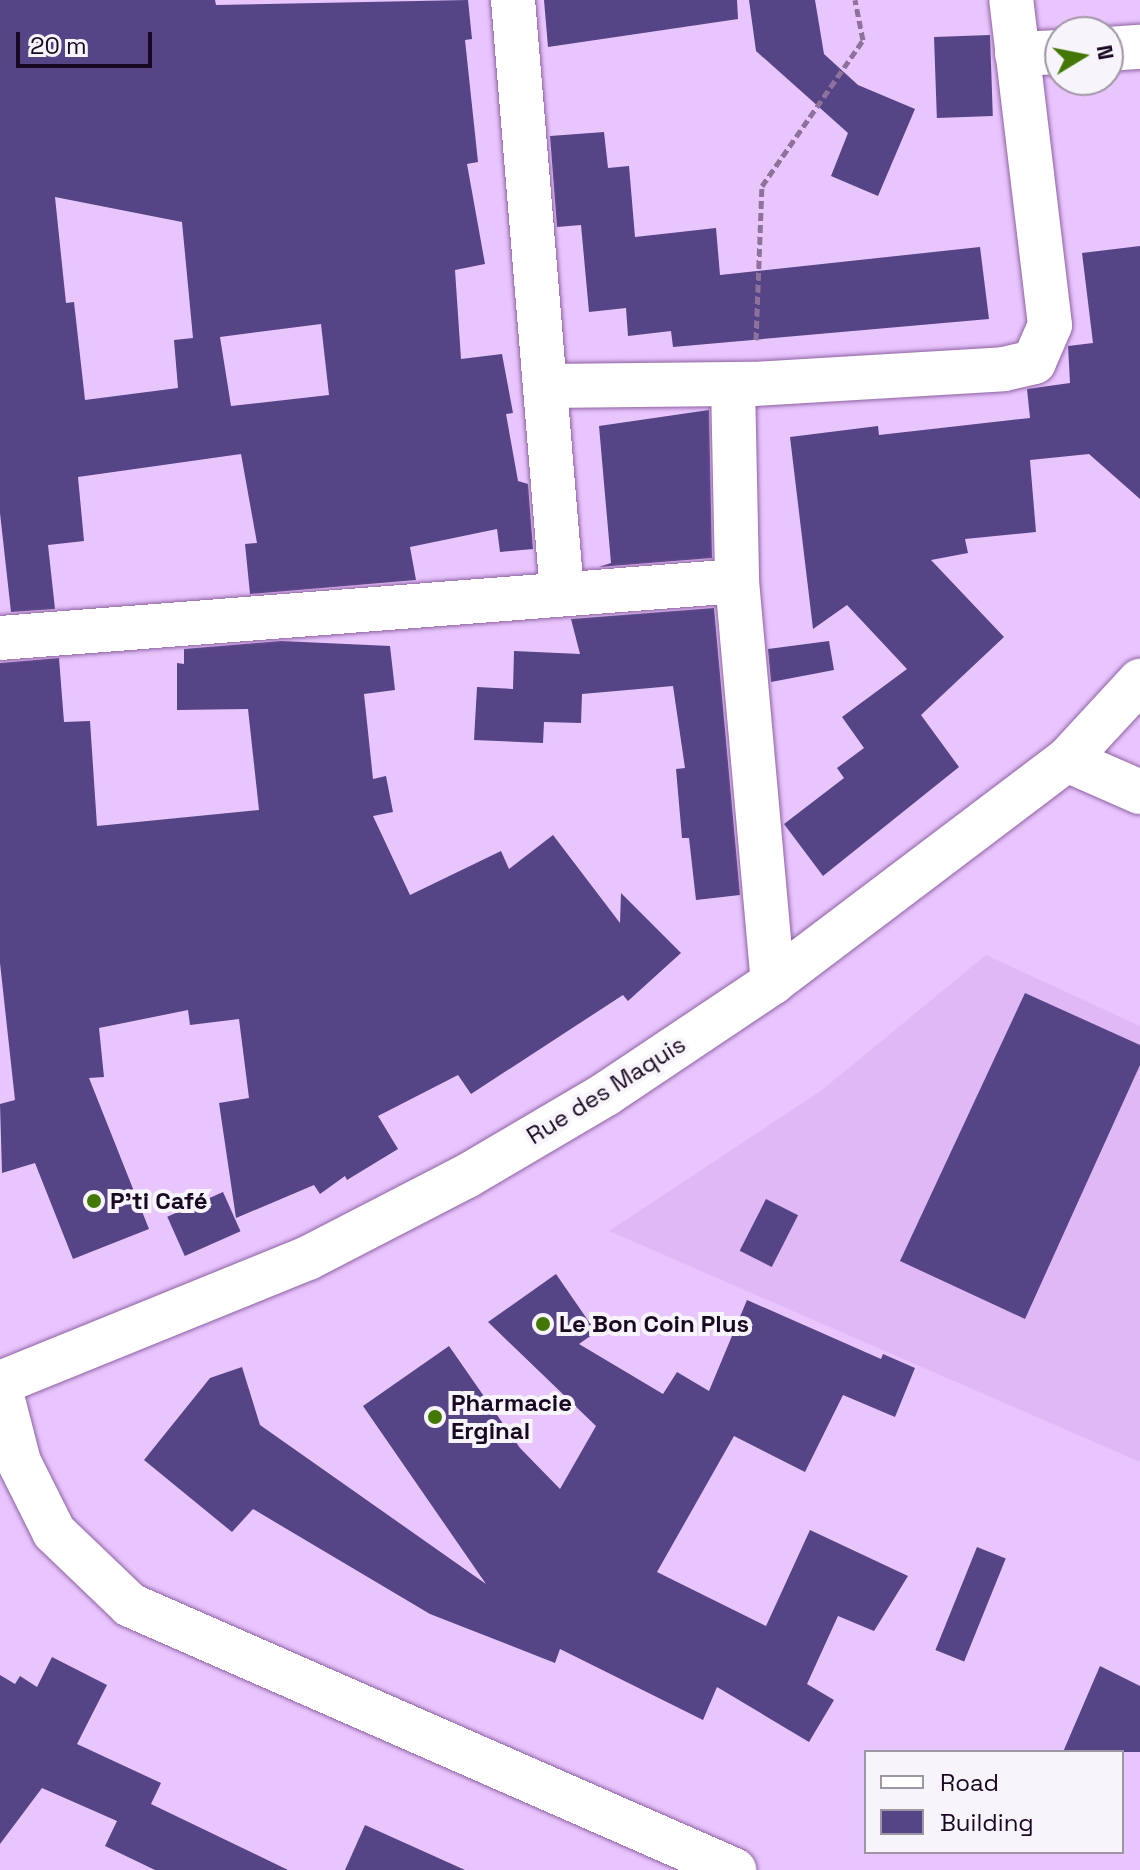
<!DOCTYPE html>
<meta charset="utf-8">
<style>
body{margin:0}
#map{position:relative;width:1140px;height:1870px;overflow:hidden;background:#e9c5fd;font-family:"Space Grotesk",sans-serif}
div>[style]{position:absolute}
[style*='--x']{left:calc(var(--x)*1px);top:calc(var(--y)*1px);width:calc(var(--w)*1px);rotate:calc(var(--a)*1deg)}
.built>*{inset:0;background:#e0b8f6}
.building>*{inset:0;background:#554486;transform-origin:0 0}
.path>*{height:5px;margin-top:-2.5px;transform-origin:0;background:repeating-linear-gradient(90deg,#8d729c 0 8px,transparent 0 12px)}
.roads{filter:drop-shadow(0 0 2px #8d62a2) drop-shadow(0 0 2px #8d62a2)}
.minor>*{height:44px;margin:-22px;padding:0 22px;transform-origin:22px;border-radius:22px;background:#fff}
.tertiary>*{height:44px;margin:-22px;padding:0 22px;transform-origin:22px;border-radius:22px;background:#fff}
.dots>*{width:22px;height:22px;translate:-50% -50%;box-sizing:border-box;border:4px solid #f8f4fb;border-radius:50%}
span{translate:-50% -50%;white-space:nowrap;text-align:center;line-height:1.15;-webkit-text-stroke:8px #f8f4fb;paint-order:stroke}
.street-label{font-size:24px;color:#190821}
.poi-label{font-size:24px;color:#190821;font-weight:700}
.left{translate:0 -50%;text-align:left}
.legend{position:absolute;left:864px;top:1750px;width:260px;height:104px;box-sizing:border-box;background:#f8f4fb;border:2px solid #9f96a4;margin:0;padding:10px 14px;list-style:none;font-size:24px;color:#190821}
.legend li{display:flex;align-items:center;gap:16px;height:40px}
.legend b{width:40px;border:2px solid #9f96a4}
.north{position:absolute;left:1044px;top:16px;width:80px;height:80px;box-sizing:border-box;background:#f8f4fb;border:2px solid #9f96a4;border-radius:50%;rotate:80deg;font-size:22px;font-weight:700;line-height:32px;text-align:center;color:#190821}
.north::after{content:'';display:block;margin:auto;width:28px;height:36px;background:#437806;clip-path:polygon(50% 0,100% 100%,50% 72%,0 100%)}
.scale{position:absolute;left:16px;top:32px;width:136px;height:36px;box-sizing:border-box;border:4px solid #190821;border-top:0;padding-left:10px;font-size:24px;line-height:28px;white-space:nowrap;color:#190821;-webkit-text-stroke:6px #f8f4fb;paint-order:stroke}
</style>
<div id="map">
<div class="built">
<i style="clip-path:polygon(986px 955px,1140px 1026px,1140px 1462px,609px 1231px,822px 1090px)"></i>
</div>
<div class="building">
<i style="clip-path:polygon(evenodd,0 0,215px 0,216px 5px,468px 0,472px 39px,465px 40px,478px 162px,467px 164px,485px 264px,455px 270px,461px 359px,502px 354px,513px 413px,506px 414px,518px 481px,528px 484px,533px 549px,500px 552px,497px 529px,410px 547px,416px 580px,250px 594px,245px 544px,257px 543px,241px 454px,78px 477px,84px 541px,48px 545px,55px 609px,11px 612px,0 513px,0 0,55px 197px,182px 222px,193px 338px,174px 340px,178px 388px,85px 400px,74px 302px,66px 303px,55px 197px,0 0,321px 324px,329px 395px,231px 406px,220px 337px,321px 324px)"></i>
<i style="clip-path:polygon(544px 0,737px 0,738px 19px,548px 47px)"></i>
<i style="clip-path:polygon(749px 0,815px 0,824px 54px,858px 85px,915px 109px,878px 196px,831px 176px,848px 133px,756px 51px)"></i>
<i style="left:990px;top:35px;width:81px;height:56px;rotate:88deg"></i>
<i style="clip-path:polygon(604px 132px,608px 168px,629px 166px,635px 237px,716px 228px,720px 275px,980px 247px,989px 319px,673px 347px,671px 331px,628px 336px,626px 308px,589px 312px,581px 225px,557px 227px,550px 136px)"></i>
<i style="clip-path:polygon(1140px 246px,1140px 499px,1089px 454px,1030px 460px,1036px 532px,965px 539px,968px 553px,931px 560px,1004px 637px,921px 715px,959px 767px,823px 876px,784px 824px,844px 778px,837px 768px,864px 748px,842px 717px,907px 669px,847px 605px,813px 629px,790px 437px,878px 426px,879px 435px,1030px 418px,1027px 389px,1070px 383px,1068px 346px,1093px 343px,1082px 253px)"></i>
<i style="clip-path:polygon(709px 410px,712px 558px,599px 567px,611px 563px,599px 426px)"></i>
<i style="clip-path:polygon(714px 608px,740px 895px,696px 900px,689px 838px,682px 838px,676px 769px,685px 768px,673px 686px,582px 694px,581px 723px,544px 722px,543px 743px,474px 740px,477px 687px,513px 689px,514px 651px,580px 654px,571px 619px)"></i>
<i style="clip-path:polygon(281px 641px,390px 646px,395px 690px,364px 694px,373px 779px,386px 776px,393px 812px,373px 816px,410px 895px,501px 851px,509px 869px,553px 835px,620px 923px,621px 893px,681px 953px,628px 1001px,623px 995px,471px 1094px,458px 1075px,378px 1116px,398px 1149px,347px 1180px,345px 1176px,320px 1194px,314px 1185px,236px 1218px,219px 1103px,249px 1098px,239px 1019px,190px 1025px,188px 1010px,99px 1028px,104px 1077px,89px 1078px,149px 1229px,73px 1259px,35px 1163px,2px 1173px,0 1104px,15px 1100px,0 963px,0 663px,59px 658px,64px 722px,90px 721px,97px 826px,259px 810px,248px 709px,177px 710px,177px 663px,184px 664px,184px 649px)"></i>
<i style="clip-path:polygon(829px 641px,834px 670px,771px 682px,768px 649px)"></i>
<i style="clip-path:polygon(1025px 993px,1140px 1045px,1140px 1065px,1025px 1319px,900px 1261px)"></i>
<i style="left:223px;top:1192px;width:43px;height:61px;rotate:66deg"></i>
<i style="left:766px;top:1199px;width:36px;height:58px;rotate:27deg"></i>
<i style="clip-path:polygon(556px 1274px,596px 1332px,579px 1344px,663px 1394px,677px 1372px,709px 1391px,747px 1300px,881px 1359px,883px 1354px,915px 1368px,895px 1417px,843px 1395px,805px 1472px,734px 1436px,657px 1572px,766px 1626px,810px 1530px,908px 1576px,874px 1631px,838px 1616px,807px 1684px,834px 1700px,809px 1742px,717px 1687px,703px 1720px,560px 1649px,555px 1663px,430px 1614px,253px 1509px,232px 1532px,144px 1460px,210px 1378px,242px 1367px,260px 1425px,486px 1584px,363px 1406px,449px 1346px,520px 1448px,560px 1489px,596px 1426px,488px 1322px)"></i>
<i style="left:977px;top:1547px;width:31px;height:111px;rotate:22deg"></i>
<i style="clip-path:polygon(52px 1657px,107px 1685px,77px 1744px,161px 1783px,151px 1804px,288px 1870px,155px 1870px,105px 1846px,117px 1821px,42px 1788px,0 1844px,0 1675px,15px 1684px,20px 1676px,37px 1687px)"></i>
<i style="clip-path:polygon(1100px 1666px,1140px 1686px,1140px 1752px,1063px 1752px)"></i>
<i style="clip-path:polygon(365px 1825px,465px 1870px,345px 1870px)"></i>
</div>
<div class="path">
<i style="--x:756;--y:340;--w:154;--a:-87.8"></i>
<i style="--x:762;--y:186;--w:178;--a:-55.3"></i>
<i style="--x:863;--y:40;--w:41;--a:-101.3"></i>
</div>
<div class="roads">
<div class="minor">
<i style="--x:513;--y:0;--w:595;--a:85.28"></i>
<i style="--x:1108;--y:49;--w:32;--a:-4"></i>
<i style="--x:1017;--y:54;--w:43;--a:-2.7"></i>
<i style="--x:733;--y:384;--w:197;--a:88.8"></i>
<i style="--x:737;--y:581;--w:403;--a:84.9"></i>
<i style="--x:546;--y:386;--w:208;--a:-0.6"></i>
<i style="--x:754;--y:384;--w:250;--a:-3.4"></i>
<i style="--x:1004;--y:369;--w:31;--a:-13"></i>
<i style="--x:1034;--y:362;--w:40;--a:-66.6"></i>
<i style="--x:1050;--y:325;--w:327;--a:-96.8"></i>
<i style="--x:0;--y:638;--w:739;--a:-4.42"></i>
<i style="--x:0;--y:1388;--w:76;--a:75.6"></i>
<i style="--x:19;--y:1462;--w:78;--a:63.4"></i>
<i style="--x:54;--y:1532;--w:105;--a:43.8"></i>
<i style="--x:130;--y:1605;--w:660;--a:23.69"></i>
</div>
<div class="tertiary">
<i style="--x:1067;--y:760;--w:80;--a:23.7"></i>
<i style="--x:0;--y:1383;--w:332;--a:-22.1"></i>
<i style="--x:308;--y:1258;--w:179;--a:-27.3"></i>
<i style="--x:467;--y:1176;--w:161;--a:-30.5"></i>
<i style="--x:606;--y:1094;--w:201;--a:-33.8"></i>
<i style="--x:773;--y:982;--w:368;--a:-37.1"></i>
<i style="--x:1067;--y:760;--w:108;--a:-47.3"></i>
</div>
</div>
<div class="dots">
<i style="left:94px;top:1201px;background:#437806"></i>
<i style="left:543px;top:1324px;background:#437806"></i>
<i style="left:435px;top:1417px;background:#437806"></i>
</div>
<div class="street-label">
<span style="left:606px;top:1090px;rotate:-32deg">Rue des Maquis</span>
</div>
<div class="poi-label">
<span class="left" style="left:110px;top:1201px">P'ti Café</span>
<span class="left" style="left:559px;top:1324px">Le Bon Coin Plus</span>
<span class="left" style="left:451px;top:1417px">Pharmacie<br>Erginal</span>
</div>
<ul class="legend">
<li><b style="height:10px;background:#fff"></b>Road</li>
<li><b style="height:22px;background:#554486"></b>Building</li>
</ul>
<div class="north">N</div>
<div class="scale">20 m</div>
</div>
